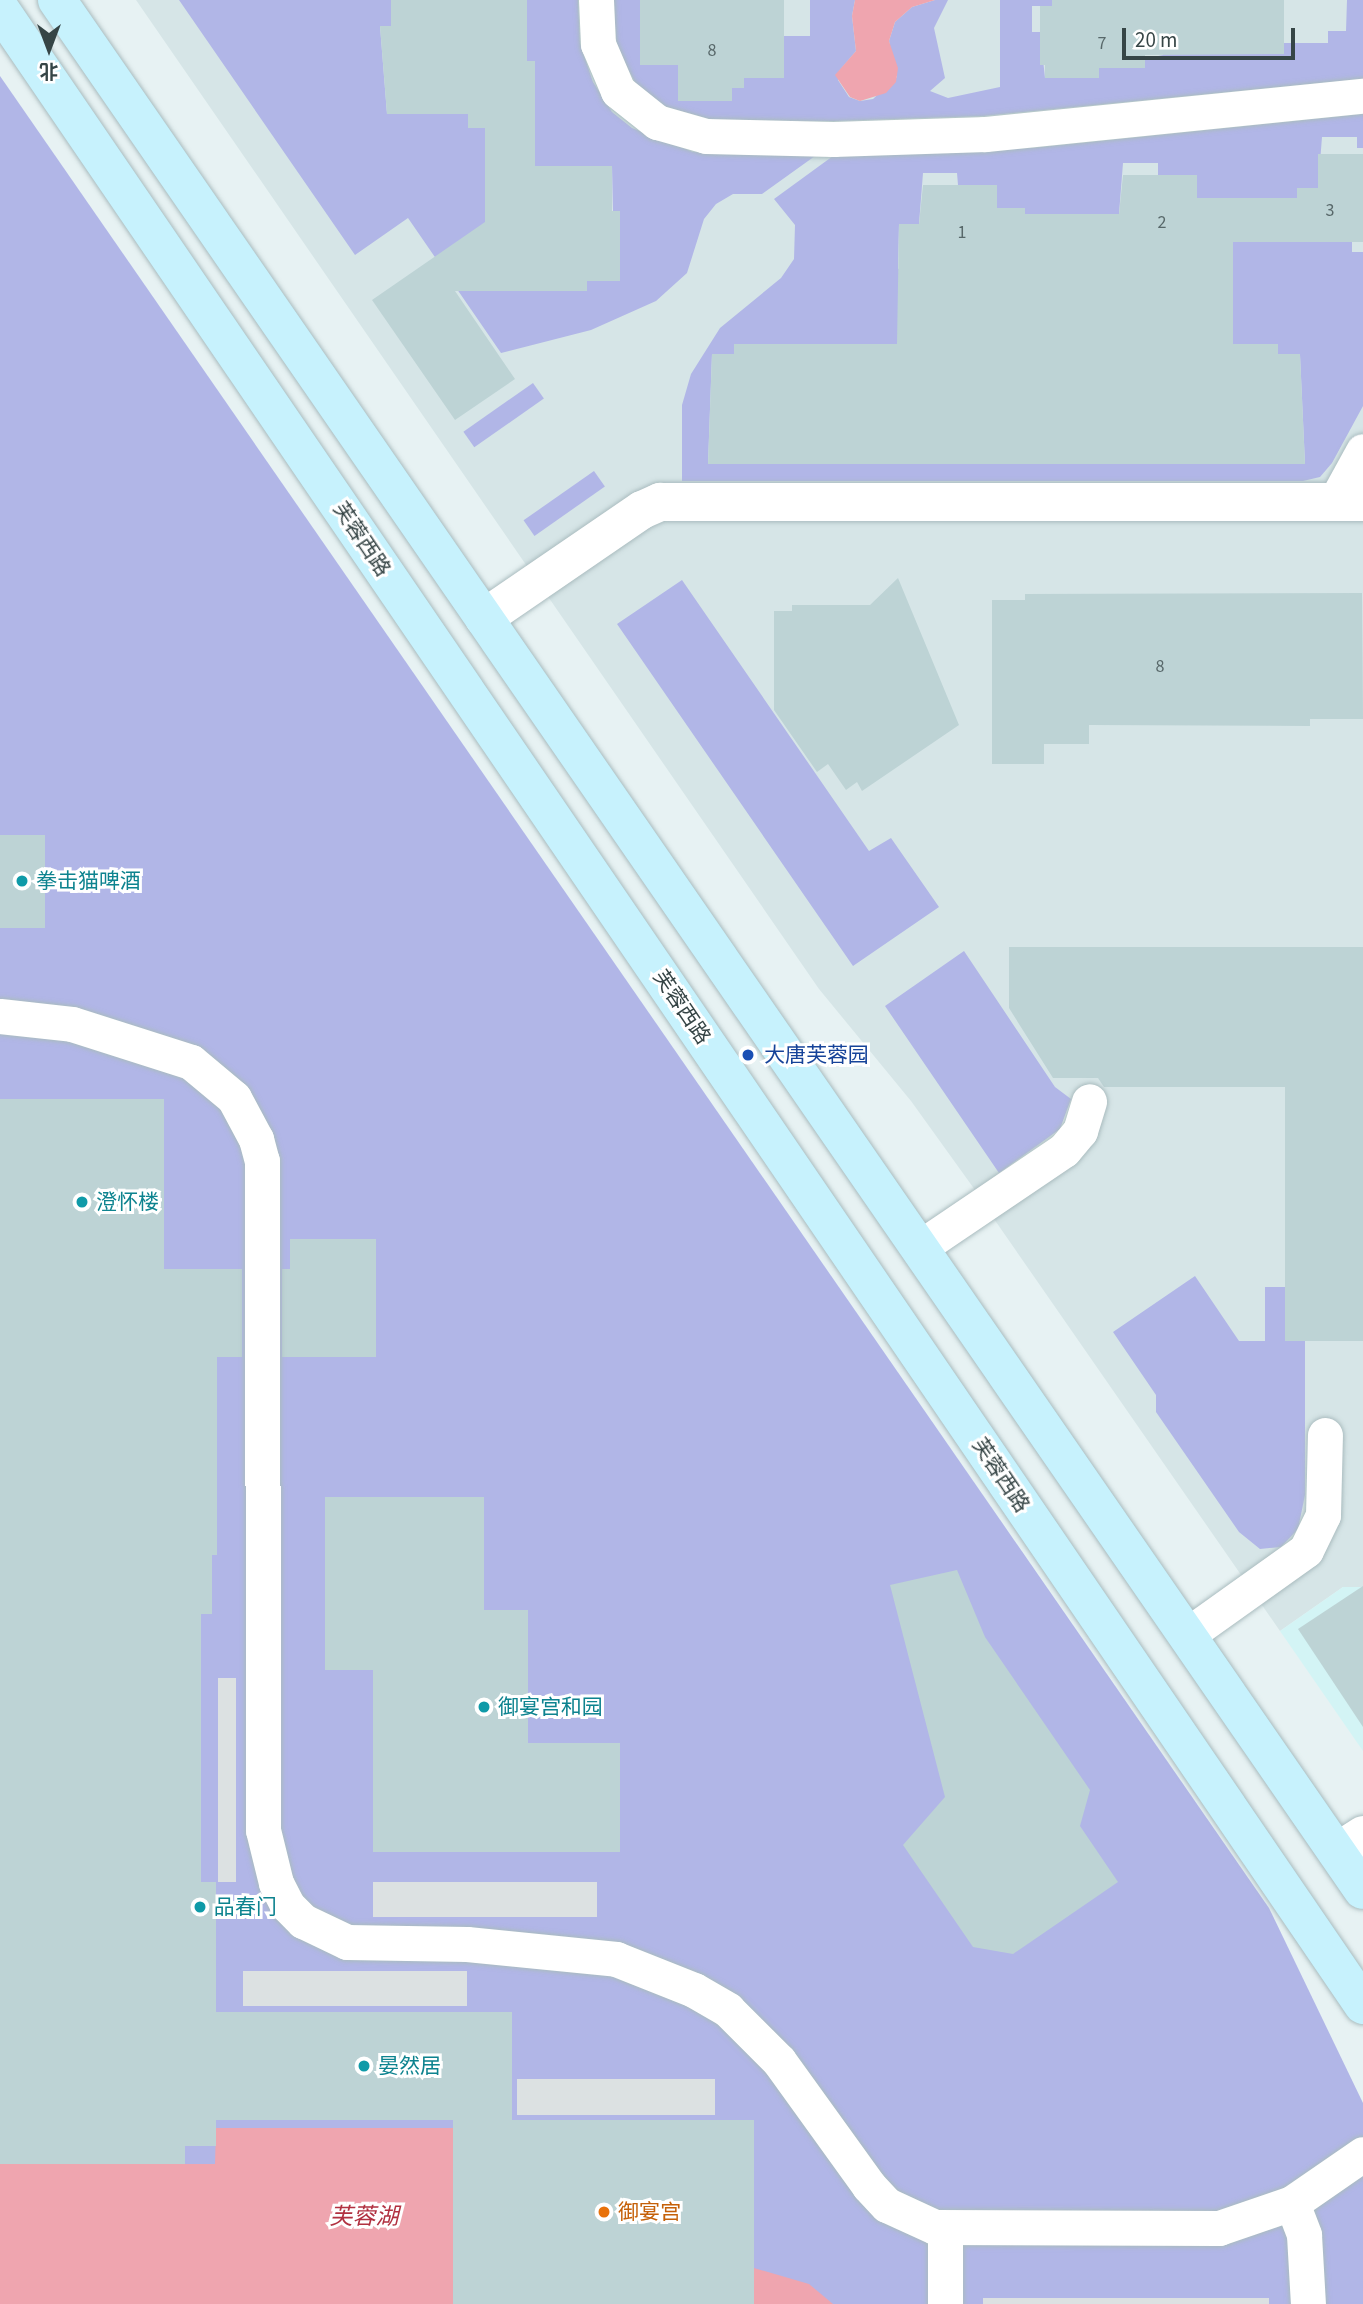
<!DOCTYPE html>
<meta charset="utf-8">
<style>
body{margin:0}
#map{position:relative;width:1363px;height:2304px;overflow:hidden;background:#e7f2f3;font-family:"Source Sans 3","Noto Sans SC",sans-serif}
div>[style]{position:absolute}
[style*='--x']{left:calc(var(--x)*1px);top:calc(var(--y)*1px);width:calc(var(--w)*1px);rotate:calc(var(--a)*1deg)}
.residential>*{inset:0;background:#d6e5e7}
.commercial>*{inset:0;background:#d3f4f5}
.green>*{inset:0;background:#b1b6e7;transform-origin:0 0}
.parking>*{inset:0;background:#dce1e2;transform-origin:0 0}
.water>*{inset:0;background:#efa5af}
.building>*{inset:0;background:#bdd3d5;transform-origin:0 0}
.roads{filter:drop-shadow(0 0 2px #aabcbf) drop-shadow(0 0 2px #aabcbf)}
.lane>*{height:35px;margin:-17.5px;padding:0 17.5px;transform-origin:17.5px;border-radius:17.5px;background:#fff}
.street>*{height:38px;margin:-19px;padding:0 19px;transform-origin:19px;border-radius:19px;background:#fff}
.secondary>*{height:38px;margin:-19px;padding:0 19px;transform-origin:19px;border-radius:19px;background:#c7f2fd}
.dots>*{width:19px;height:19px;translate:-50% -50%;box-sizing:border-box;border:4px solid #fff;border-radius:50%}
span{translate:-50% -50%;white-space:nowrap;text-align:center;line-height:1.15;-webkit-text-stroke:6px #fff;paint-order:stroke}
.number-label{font-size:18px;color:#58686a}
.number-label span{-webkit-text-stroke-width:0}
.street-label{font-size:21px;color:#364546}
.culture-label{font-size:21px;color:#0d838f}
.left{translate:0 -50%;text-align:left}
.transit-label{font-size:21px;color:#164399}
.food-label{font-size:21px;color:#c56008}
.water-label{font-size:23px;color:#b13141;font-style:italic}
.north{position:absolute;left:14px;top:14px;width:70px;height:70px;-webkit-text-stroke:5px #fff;paint-order:stroke;rotate:180deg;font-size:19px;font-weight:700;line-height:28px;text-align:center;color:#364546}
.north::after{content:'';display:block;margin:auto;width:24px;height:32px;background:#364546;clip-path:polygon(50% 0,100% 100%,50% 72%,0 100%)}
.scale{position:absolute;left:1122px;top:28px;width:173px;height:32px;box-sizing:border-box;border:4px solid #364546;border-top:0;padding-left:9px;font-size:21px;line-height:24px;white-space:nowrap;color:#364546;-webkit-text-stroke:5px #fff;paint-order:stroke}
</style>
<div id="map">
<div class="residential">
<i style="clip-path:polygon(136px 0,1363px 0,1363px 1587px,1343px 1587px,1280px 1631px,994px 1219px,1086px 1153px,1103px 1120px,1107px 1099px,1072px 1099px,1051px 1137px,975px 1190px,911px 1101px,819px 989px)"></i>
</div>
<div class="commercial">
<i style="clip-path:polygon(1343px 1587px,1363px 1587px,1363px 1751px,1280px 1631px)"></i>
</div>
<div class="green">
<i style="clip-path:polygon(evenodd,179px 0,391px 0,391px 26px,380px 26px,387px 114px,430px 114px,468px 107px,468px 128px,525px 128px,527px 0,578px 0,580px 44px,593px 82px,612px 112px,632px 128px,693px 152px,815px 156px,762px 194px,733px 194px,716px 204px,704px 219px,687px 273px,656px 301px,591px 330px,501px 353px,408px 218px,355px 255px,179px 0,580px 166px,612px 166px,613px 211px,620px 212px,620px 281px,587px 281px,587px 291px,580px 166px)"></i>
<i style="clip-path:polygon(613px 0,640px 0,678px 65px,678px 88px,689px 88px,689px 101px,731px 101px,732px 88px,744px 78px,784px 78px,784px 36px,810px 36px,810px 0,855px 0,852px 16px,856px 51px,839px 71px,838px 80px,849px 97px,860px 101px,873px 99px,897px 77px,889px 41px,895px 22px,912px 7px,935px 0,948px 0,934px 28px,945px 78px,930px 91px,948px 98px,1000px 87px,1000px 0,1052px 0,1052px 6px,1032px 6px,1032px 32px,1040px 32px,1045px 78px,1099px 78px,1099px 68px,1163px 55px,1163px 15px,1229px 40px,1229px 54px,1283px 54px,1284px 43px,1328px 43px,1328px 31px,1346px 31px,1347px 0,1363px 0,1363px 79px,983px 116px,834px 121px,713px 120px,663px 106px,636px 84px,617px 48px)"></i>
<i style="clip-path:polygon(0 76px,1269px 1908px,1363px 2103px,1363px 2304px,0 2304px)"></i>
<i style="clip-path:polygon(evenodd,1363px 114px,1363px 148px,1357px 148px,1357px 137px,1322px 137px,1318px 188px,1297px 188px,1307px 242px,1352px 242px,1352px 252px,1363px 252px,1363px 406px,1332px 463px,1320px 477px,1303px 481px,682px 481px,682px 405px,691px 374px,720px 328px,781px 278px,794px 259px,795px 225px,774px 199px,833px 156px,1032px 148px,1363px 114px,1123px 163px,1158px 163px,1158px 175px,1197px 175px,1197px 198px,1119px 214px,1123px 163px,1363px 114px,923px 173px,957px 173px,958px 185px,996px 185px,997px 208px,1025px 208px,1025px 241px,898px 269px,899px 224px,919px 224px,923px 173px,1363px 114px,735px 344px,830px 344px,830px 354px,884px 354px,884px 344px,1278px 344px,1278px 354px,1300px 355px,1305px 464px,804px 464px,761px 437px,761px 464px,708px 464px,712px 354px,734px 354px,735px 344px)"></i>
<i style="left:533px;top:383px;width:19px;height:85px;rotate:55deg"></i>
<i style="left:594px;top:471px;width:19px;height:86px;rotate:55deg"></i>
<i style="clip-path:polygon(682px 580px,869px 851px,891px 838px,939px 907px,853px 966px,617px 624px)"></i>
<i style="clip-path:polygon(964px 951px,1055px 1087px,1071px 1099px,1060px 1129px,999px 1173px,885px 1006px)"></i>
<i style="clip-path:polygon(1195px 1276px,1239px 1341px,1265px 1341px,1265px 1287px,1285px 1287px,1285px 1341px,1305px 1341px,1305px 1495px,1298px 1529px,1281px 1547px,1260px 1549px,1239px 1532px,1156px 1412px,1156px 1395px,1113px 1332px)"></i>
</div>
<div class="parking">
<i style="left:218px;top:1678px;width:18px;height:204px"></i>
<i style="left:373px;top:1882px;width:224px;height:35px"></i>
<i style="left:243px;top:1971px;width:224px;height:35px"></i>
<i style="left:517px;top:2079px;width:198px;height:36px"></i>
<i style="left:983px;top:2298px;width:286px;height:6px"></i>
</div>
<div class="water">
<i style="clip-path:polygon(855px 0,935px 0,912px 7px,895px 22px,889px 41px,898px 68px,896px 82px,886px 93px,860px 101px,850px 97px,835px 75px,856px 51px,852px 16px)"></i>
<i style="clip-path:polygon(216px 2128px,453px 2128px,453px 2304px,0 2304px,0 2164px,215px 2164px)"></i>
<i style="clip-path:polygon(754px 2268px,809px 2284px,833px 2304px,754px 2304px)"></i>
</div>
<div class="building">
<i style="clip-path:polygon(391px 0,527px 0,527px 61px,535px 61px,535px 166px,612px 166px,612px 211px,620px 211px,620px 281px,587px 281px,587px 291px,455px 291px,515px 379px,455px 420px,372px 300px,485px 222px,485px 128px,468px 128px,468px 114px,387px 114px,380px 26px,391px 26px)"></i>
<i style="clip-path:polygon(640px 0,784px 0,784px 78px,744px 78px,744px 88px,732px 88px,732px 101px,678px 101px,678px 65px,640px 65px)"></i>
<i style="clip-path:polygon(1052px 0,1284px 0,1284px 54px,1145px 55px,1145px 68px,1099px 68px,1099px 78px,1045px 78px,1045px 65px,1040px 65px,1040px 6px,1052px 6px)"></i>
<i style="clip-path:polygon(1318px 154px,1363px 154px,1363px 242px,1233px 242px,1233px 344px,1278px 344px,1278px 354px,1300px 354px,1305px 464px,708px 464px,712px 354px,734px 354px,734px 344px,897px 344px,899px 224px,919px 224px,923px 185px,997px 185px,997px 208px,1025px 208px,1025px 214px,1119px 214px,1123px 175px,1197px 175px,1197px 198px,1297px 198px,1297px 188px,1318px 188px)"></i>
<i style="clip-path:polygon(898px 578px,959px 725px,862px 791px,857px 782px,846px 790px,828px 764px,817px 772px,774px 710px,774px 611px,792px 611px,792px 605px,870px 605px)"></i>
<i style="clip-path:polygon(1362px 593px,1363px 719px,1310px 719px,1310px 726px,1089px 725px,1089px 744px,1044px 744px,1044px 764px,992px 764px,992px 600px,1025px 600px,1025px 594px)"></i>
<i style="left:0;top:835px;width:45px;height:93px"></i>
<i style="clip-path:polygon(1009px 947px,1363px 947px,1363px 1341px,1285px 1341px,1285px 1087px,1104px 1087px,1098px 1078px,1053px 1078px,1009px 1008px)"></i>
<i style="clip-path:polygon(0 1099px,164px 1099px,164px 1269px,242px 1269px,242px 1357px,217px 1357px,217px 1555px,212px 1555px,212px 1614px,201px 1614px,201px 1882px,216px 1882px,216px 2012px,512px 2012px,512px 2120px,754px 2120px,754px 2304px,453px 2304px,453px 2120px,216px 2120px,216px 2146px,185px 2146px,185px 2164px,0 2164px)"></i>
<i style="clip-path:polygon(290px 1239px,376px 1239px,376px 1357px,282px 1357px,282px 1269px,290px 1269px)"></i>
<i style="clip-path:polygon(325px 1497px,484px 1497px,484px 1610px,528px 1610px,528px 1743px,620px 1743px,620px 1852px,373px 1852px,373px 1670px,325px 1670px)"></i>
<i style="clip-path:polygon(957px 1570px,985px 1637px,1090px 1790px,1080px 1826px,1118px 1882px,1013px 1954px,973px 1947px,903px 1845px,945px 1797px,890px 1585px)"></i>
<i style="clip-path:polygon(1363px 1586px,1363px 1727px,1298px 1629px)"></i>
</div>
<div class="roads">
<div class="lane">
<i style="--x:596;--y:0;--w:44;--a:87.4"></i>
<i style="--x:598;--y:44;--w:51;--a:66.9"></i>
<i style="--x:618;--y:91;--w:50;--a:38.5"></i>
<i style="--x:657;--y:122;--w:51;--a:15.9"></i>
<i style="--x:706;--y:136;--w:127;--a:1.4"></i>
<i style="--x:833;--y:139;--w:153;--a:-1.9"></i>
<i style="--x:986;--y:134;--w:379;--a:-5.8"></i>
<i style="--x:1335;--y:502;--w:58;--a:-61.2"></i>
<i style="--x:0;--y:1016;--w:72;--a:6.3"></i>
<i style="--x:72;--y:1024;--w:125;--a:17.7"></i>
<i style="--x:191;--y:1062;--w:56;--a:39.9"></i>
<i style="--x:234;--y:1098;--w:47;--a:61.8"></i>
<i style="--x:256;--y:1139;--w:23;--a:75"></i>
<i style="--x:262;--y:1161;--w:669;--a:89.91"></i>
<i style="--x:263;--y:1830;--w:55;--a:76.2"></i>
<i style="--x:276;--y:1883;--w:25;--a:63"></i>
<i style="--x:287;--y:1905;--w:23;--a:45"></i>
<i style="--x:303;--y:1921;--w:49;--a:25.5"></i>
<i style="--x:347;--y:1942;--w:120;--a:1"></i>
<i style="--x:467;--y:1944;--w:150;--a:5.7"></i>
<i style="--x:616;--y:1959;--w:84;--a:21.7"></i>
<i style="--x:694;--y:1990;--w:39;--a:30"></i>
<i style="--x:728;--y:2010;--w:72;--a:45"></i>
<i style="--x:779;--y:2061;--w:154;--a:54.2"></i>
<i style="--x:869;--y:2186;--w:26;--a:47"></i>
<i style="--x:887;--y:2205;--w:53;--a:24.6"></i>
<i style="--x:935;--y:2227;--w:284;--a:0.2"></i>
<i style="--x:1219;--y:2228;--w:77;--a:-18.9"></i>
<i style="--x:1292;--y:2203;--w:86;--a:-34.6"></i>
<i style="--x:919;--y:1248;--w:175;--a:-34.1"></i>
<i style="--x:1064;--y:1150;--w:25;--a:-50"></i>
<i style="--x:1080;--y:1131;--w:31;--a:-73"></i>
<i style="--x:1187;--y:1635;--w:146;--a:-35.5"></i>
<i style="--x:1306;--y:1550;--w:39;--a:-64"></i>
<i style="--x:1323;--y:1515;--w:80;--a:-88.6"></i>
<i style="--x:1292;--y:2203;--w:34;--a:69"></i>
<i style="--x:1304;--y:2235;--w:69;--a:86.7"></i>
<i style="--x:945;--y:2229;--w:75;--a:90"></i>
</div>
<div class="street">
<i style="--x:484;--y:618;--w:191;--a:-34.4"></i>
<i style="--x:642;--y:510;--w:20;--a:-24"></i>
<i style="--x:660;--y:502;--w:703;--a:0"></i>
<i style="--x:1337;--y:1852;--w:31;--a:-33"></i>
</div>
<div class="secondary">
<i style="--x:57;--y:0;--w:2297;--a:55.36"></i>
<i style="--x:0;--y:9;--w:2417;--a:55.67"></i>
</div>
</div>
<div class="dots">
<i style="left:22px;top:881px;background:#0f9aa8"></i>
<i style="left:748px;top:1055px;background:#1a4fb4"></i>
<i style="left:82px;top:1202px;background:#0f9aa8"></i>
<i style="left:484px;top:1707px;background:#0f9aa8"></i>
<i style="left:200px;top:1907px;background:#0f9aa8"></i>
<i style="left:364px;top:2066px;background:#0f9aa8"></i>
<i style="left:604px;top:2212px;background:#e8710a"></i>
</div>
<div class="number-label">
<span style="left:1102px;top:44px">7</span>
<span style="left:712px;top:51px">8</span>
<span style="left:1330px;top:211px">3</span>
<span style="left:1162px;top:223px">2</span>
<span style="left:962px;top:233px">1</span>
<span style="left:1160px;top:667px">8</span>
</div>
<div class="street-label">
<span style="left:362px;top:539px;rotate:56deg">芙蓉西路</span>
<span style="left:682px;top:1007px;rotate:56deg">芙蓉西路</span>
<span style="left:1001px;top:1475px;rotate:56deg">芙蓉西路</span>
</div>
<div class="culture-label">
<span class="left" style="left:36px;top:881px">拳击猫啤酒</span>
<span class="left" style="left:96px;top:1202px">澄怀楼</span>
<span class="left" style="left:498px;top:1707px">御宴宫和园</span>
<span class="left" style="left:214px;top:1907px">品春门</span>
<span class="left" style="left:378px;top:2066px">晏然居</span>
</div>
<div class="transit-label">
<span class="left" style="left:764px;top:1055px">大唐芙蓉园</span>
</div>
<div class="food-label">
<span class="left" style="left:618px;top:2212px">御宴宫</span>
</div>
<div class="water-label">
<span style="left:364px;top:2217px">芙蓉湖</span>
</div>
<div class="north">北</div>
<div class="scale">20 m</div>
</div>
